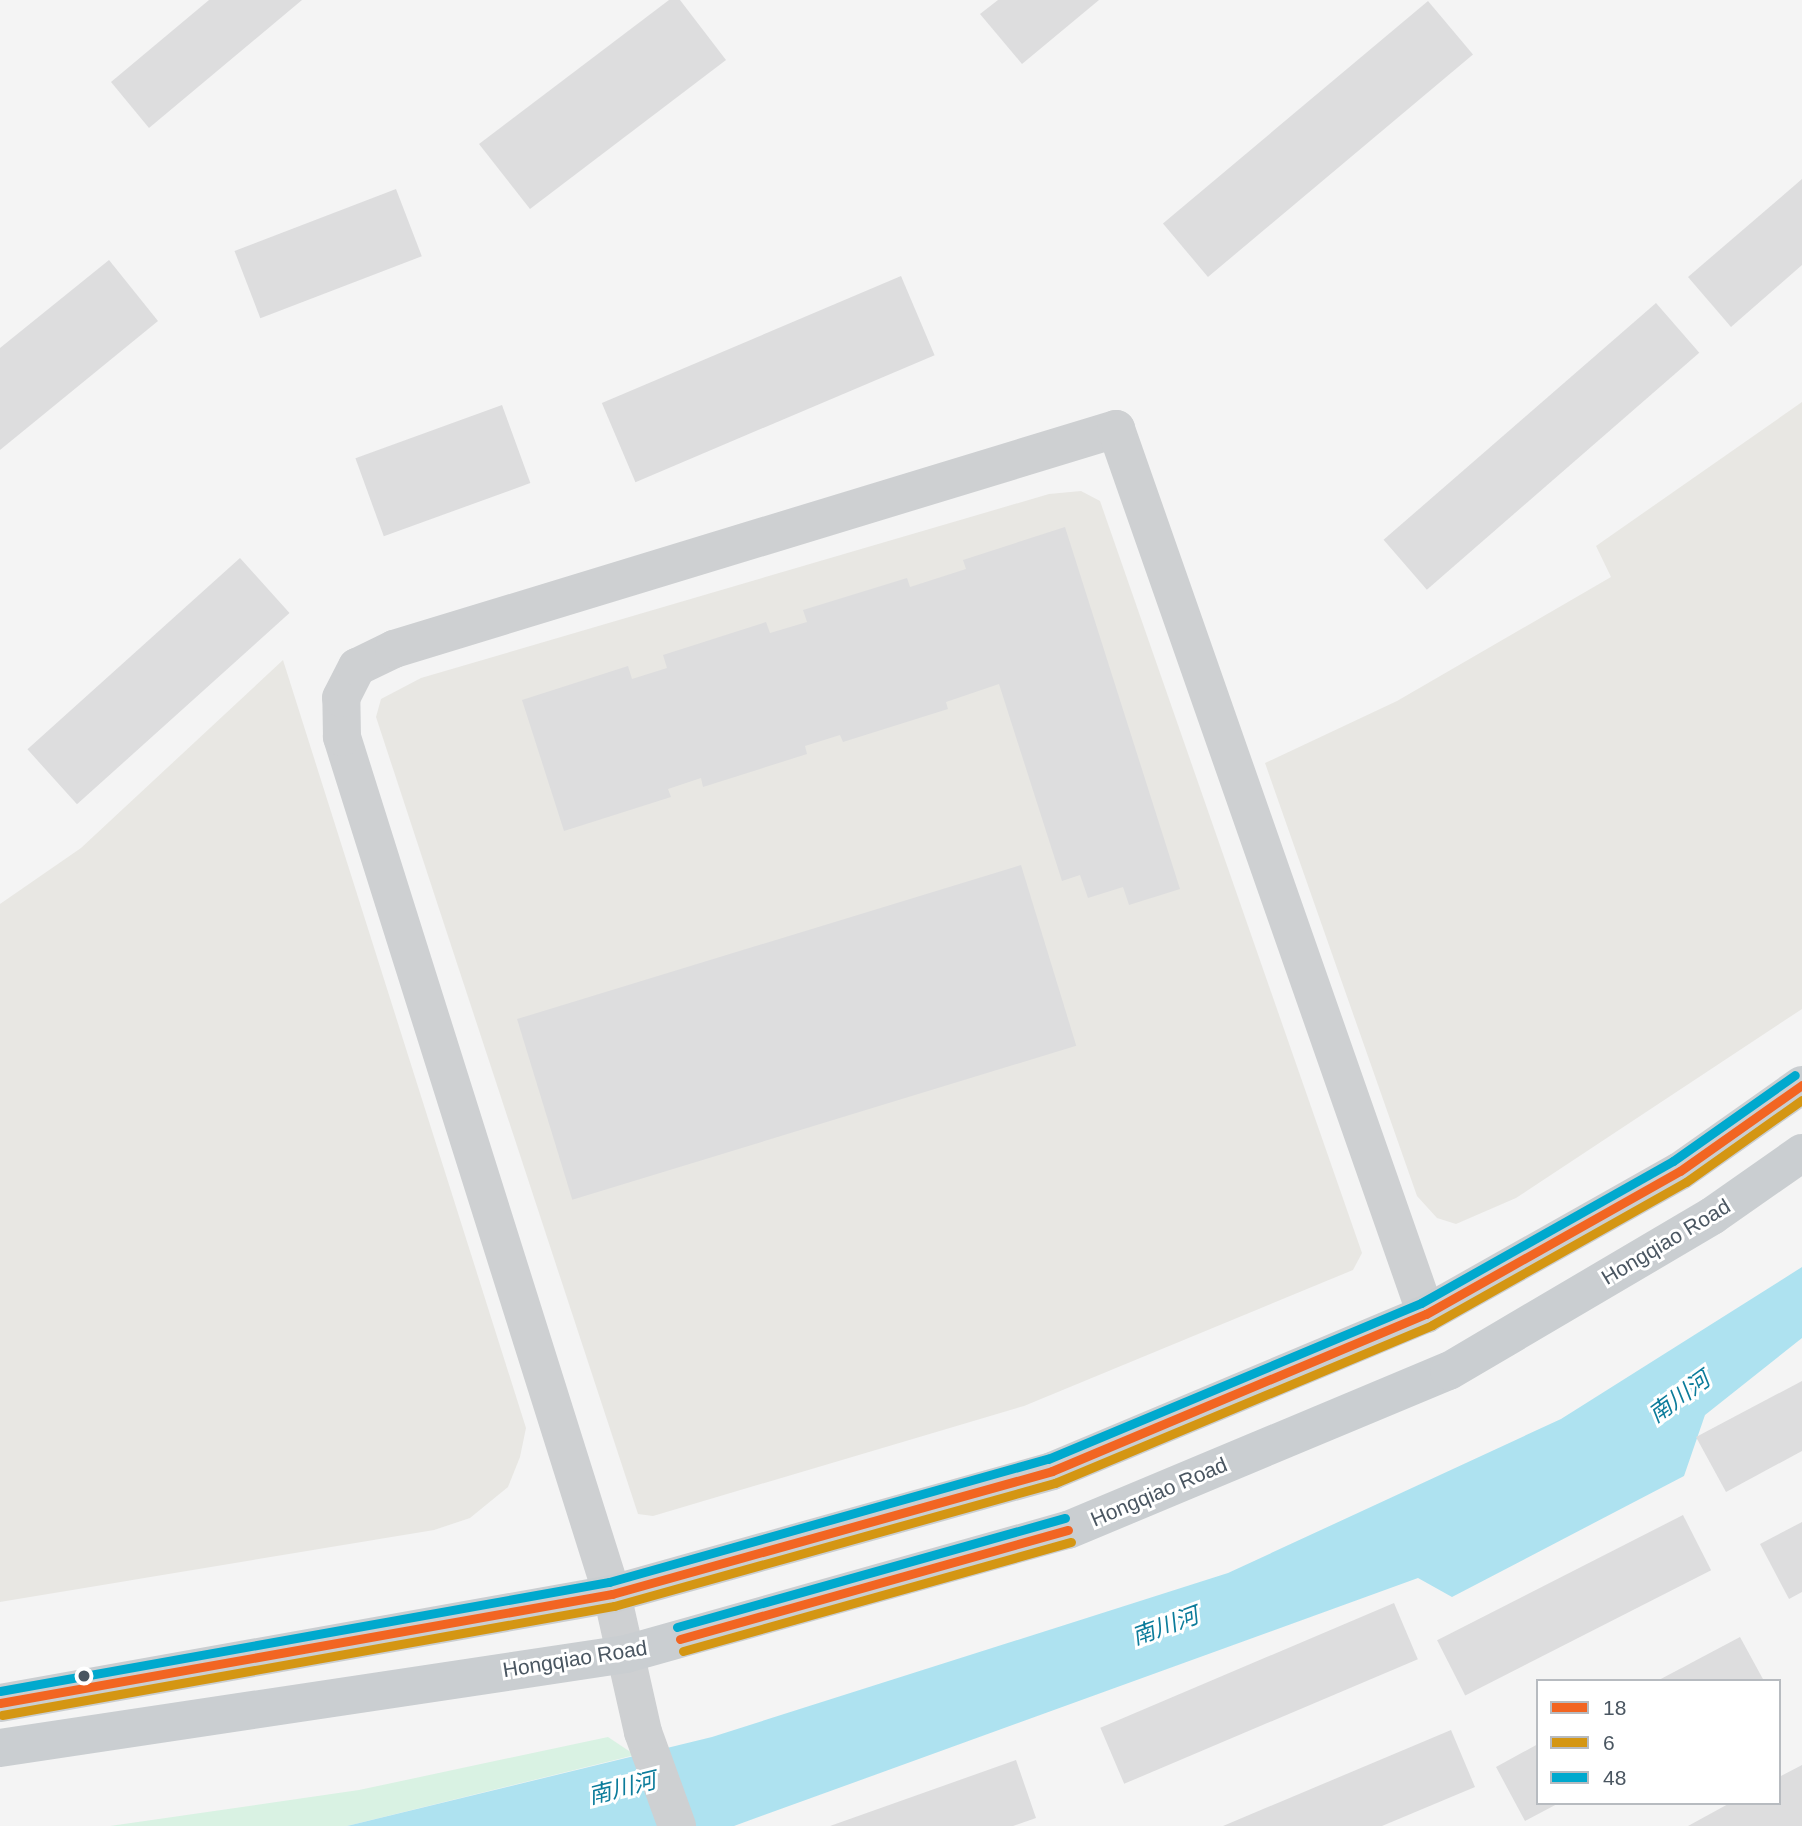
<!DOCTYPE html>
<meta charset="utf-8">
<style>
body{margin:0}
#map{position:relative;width:1802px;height:1826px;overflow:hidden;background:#f4f4f4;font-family:Helvetica,"Noto Sans SC",sans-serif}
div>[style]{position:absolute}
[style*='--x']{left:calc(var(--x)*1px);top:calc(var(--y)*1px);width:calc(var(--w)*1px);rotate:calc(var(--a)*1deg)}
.commercial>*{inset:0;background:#e8e7e3}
.green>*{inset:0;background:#d9f2e3}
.water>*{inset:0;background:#aee2f0}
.building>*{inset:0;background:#ddddde;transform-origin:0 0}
.minor>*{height:38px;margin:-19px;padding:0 19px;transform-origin:19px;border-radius:19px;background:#ced0d2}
.major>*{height:38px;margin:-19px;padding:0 19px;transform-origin:19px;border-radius:19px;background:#caced1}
.bus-1>*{height:9px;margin:-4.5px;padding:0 4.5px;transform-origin:4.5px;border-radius:4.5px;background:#f26522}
.bus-2>*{height:9px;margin:-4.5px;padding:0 4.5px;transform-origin:4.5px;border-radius:4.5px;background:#d49613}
.bus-3>*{height:9px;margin:-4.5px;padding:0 4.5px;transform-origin:4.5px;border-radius:4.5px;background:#00a9ce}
.dots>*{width:19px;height:19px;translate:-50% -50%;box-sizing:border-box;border:4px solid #fff;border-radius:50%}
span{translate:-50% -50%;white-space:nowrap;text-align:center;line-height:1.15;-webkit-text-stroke:6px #fff;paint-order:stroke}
.street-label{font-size:21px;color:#4a5661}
.water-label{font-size:23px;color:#0c7c9b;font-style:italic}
.legend{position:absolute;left:1536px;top:1679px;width:245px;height:126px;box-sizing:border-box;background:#fff;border:2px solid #b7bbc0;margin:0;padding:9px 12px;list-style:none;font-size:21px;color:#4a5661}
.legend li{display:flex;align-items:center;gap:14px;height:35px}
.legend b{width:35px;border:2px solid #b7bbc0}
</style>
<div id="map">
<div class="commercial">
<i style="clip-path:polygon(1802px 402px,1802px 1009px,1516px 1198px,1456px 1224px,1437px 1218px,1417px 1196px,1265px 763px,1397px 701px,1611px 577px,1596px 546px)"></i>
<i style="clip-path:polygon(1081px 491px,1100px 501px,1362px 1253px,1353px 1270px,1024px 1406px,653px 1516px,638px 1514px,376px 717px,381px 699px,421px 678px,1049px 494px)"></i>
<i style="clip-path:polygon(283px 660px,526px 1428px,520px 1457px,508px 1487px,470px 1518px,434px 1530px,0 1602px,0 904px,81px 848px)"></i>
</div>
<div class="green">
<i style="clip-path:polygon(608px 1737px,635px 1755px,347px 1826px,110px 1826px,359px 1790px)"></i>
</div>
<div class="water">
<i style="clip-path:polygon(1802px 1267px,1802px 1338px,1705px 1415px,1684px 1476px,1452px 1597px,1418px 1578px,734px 1826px,347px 1826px,712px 1737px,1228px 1573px,1561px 1419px)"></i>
</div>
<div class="building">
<i style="clip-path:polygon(209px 0,302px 0,149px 128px,111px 82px)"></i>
<i style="clip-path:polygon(669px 0,680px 0,726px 60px,530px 209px,479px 144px)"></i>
<i style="clip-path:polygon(998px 0,1099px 0,1022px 64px,980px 14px)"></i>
<i style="left:1428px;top:1px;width:70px;height:346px;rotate:50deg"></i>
<i style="clip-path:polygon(1802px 179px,1802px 265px,1731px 327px,1688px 277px)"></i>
<i style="left:396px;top:189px;width:72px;height:173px;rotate:69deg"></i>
<i style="clip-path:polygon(109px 260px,158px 321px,0 450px,0 348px)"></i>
<i style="left:901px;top:276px;width:86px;height:325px;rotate:67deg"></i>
<i style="left:1656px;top:303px;width:66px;height:361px;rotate:49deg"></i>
<i style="left:502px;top:405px;width:83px;height:156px;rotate:70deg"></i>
<i style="clip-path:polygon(1065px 527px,1180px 889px,1129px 905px,1123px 887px,1088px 898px,1080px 875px,1062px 881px,999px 684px,946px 702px,948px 709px,843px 742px,840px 735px,805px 746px,807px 754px,703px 787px,701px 778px,668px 789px,671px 797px,564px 831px,522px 700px,628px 666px,632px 679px,667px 668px,663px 655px,766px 622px,770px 633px,807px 622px,803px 610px,907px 578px,910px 587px,966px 569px,963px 560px)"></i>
<i style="left:240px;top:558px;width:74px;height:286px;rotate:48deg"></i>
<i style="left:1021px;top:865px;width:189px;height:527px;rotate:73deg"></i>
<i style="clip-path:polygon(1802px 1381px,1802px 1451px,1726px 1492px,1696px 1437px)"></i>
<i style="left:1683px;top:1515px;width:62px;height:276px;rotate:63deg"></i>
<i style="clip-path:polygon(1802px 1522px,1802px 1592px,1789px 1599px,1760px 1544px)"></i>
<i style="left:1394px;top:1603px;width:61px;height:319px;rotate:67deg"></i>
<i style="clip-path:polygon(1740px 1637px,1764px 1681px,1657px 1681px)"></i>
<i style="clip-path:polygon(1451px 1730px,1475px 1787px,1382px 1826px,1223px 1826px)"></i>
<i style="clip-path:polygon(1538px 1744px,1538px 1803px,1559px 1803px,1525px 1821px,1496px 1767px)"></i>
<i style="clip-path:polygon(1016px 1760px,1036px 1818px,1013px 1826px,830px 1826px)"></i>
<i style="clip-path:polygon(1802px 1765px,1802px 1826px,1688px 1826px,1730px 1803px,1779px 1803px,1779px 1777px)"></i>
</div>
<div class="minor">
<i style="--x:677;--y:1826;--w:100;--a:-109.9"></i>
<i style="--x:643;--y:1732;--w:141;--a:-102.7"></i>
<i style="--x:612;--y:1594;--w:899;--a:-107.49"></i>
<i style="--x:342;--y:737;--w:39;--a:-91"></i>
<i style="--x:341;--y:698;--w:35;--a:-63"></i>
<i style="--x:357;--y:667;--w:41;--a:-25.9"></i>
<i style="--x:394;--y:649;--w:755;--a:-16.95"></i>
<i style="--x:1116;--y:429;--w:938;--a:70.7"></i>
</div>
<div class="major">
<i style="--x:0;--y:1703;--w:622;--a:-10.1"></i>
<i style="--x:612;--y:1594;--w:457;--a:-15.6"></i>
<i style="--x:1052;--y:1471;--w:406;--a:-22.8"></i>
<i style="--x:1426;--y:1314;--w:291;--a:-29.4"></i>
<i style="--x:1680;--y:1171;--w:149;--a:-35.2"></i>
<i style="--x:0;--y:1748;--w:633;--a:-8.54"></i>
<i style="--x:626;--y:1654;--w:459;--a:-15.7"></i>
<i style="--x:1068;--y:1530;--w:413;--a:-22.7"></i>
<i style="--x:1449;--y:1371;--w:305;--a:-30.5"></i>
<i style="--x:1712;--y:1216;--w:110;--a:-35"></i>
</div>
<div class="bus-1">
<i style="--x:680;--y:1639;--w:403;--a:-15.7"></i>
<i style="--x:0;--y:1703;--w:622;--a:-10.1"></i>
<i style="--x:612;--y:1594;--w:457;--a:-15.6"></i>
<i style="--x:1052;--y:1471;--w:406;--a:-22.8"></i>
<i style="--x:1426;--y:1314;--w:291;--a:-29.4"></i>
<i style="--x:1680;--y:1171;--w:149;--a:-35.2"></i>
</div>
<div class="bus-2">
<i style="--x:683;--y:1651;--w:403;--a:-15.7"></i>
<i style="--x:2;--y:1715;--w:622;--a:-10.1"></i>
<i style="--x:614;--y:1606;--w:458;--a:-15.6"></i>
<i style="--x:1055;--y:1483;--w:409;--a:-22.7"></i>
<i style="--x:1432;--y:1325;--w:291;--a:-29.4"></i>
<i style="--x:1686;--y:1182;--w:142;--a:-35.3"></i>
</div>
<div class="bus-3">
<i style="--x:677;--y:1627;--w:403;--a:-15.7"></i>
<i style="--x:0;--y:1691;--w:619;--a:-10.15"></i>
<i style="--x:609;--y:1582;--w:456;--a:-15.7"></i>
<i style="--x:1048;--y:1459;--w:404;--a:-22.7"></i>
<i style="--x:1421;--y:1303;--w:289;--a:-29.4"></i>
<i style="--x:1673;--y:1161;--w:149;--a:-35.2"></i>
</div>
<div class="dots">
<i style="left:84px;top:1676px;background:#4a5661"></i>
</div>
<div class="street-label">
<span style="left:1666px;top:1242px;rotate:-31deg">Hongqiao Road</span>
<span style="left:1159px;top:1492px;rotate:-23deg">Hongqiao Road</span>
<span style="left:575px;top:1659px;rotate:-9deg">Hongqiao Road</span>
</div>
<div class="water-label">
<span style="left:1679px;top:1397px;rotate:-36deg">南川河</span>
<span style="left:1165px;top:1626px;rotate:-20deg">南川河</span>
<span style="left:622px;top:1788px;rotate:-14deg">南川河</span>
</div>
<ul class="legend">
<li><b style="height:9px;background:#f26522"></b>18</li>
<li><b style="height:9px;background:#d49613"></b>6</li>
<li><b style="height:9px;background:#00a9ce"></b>48</li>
</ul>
</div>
